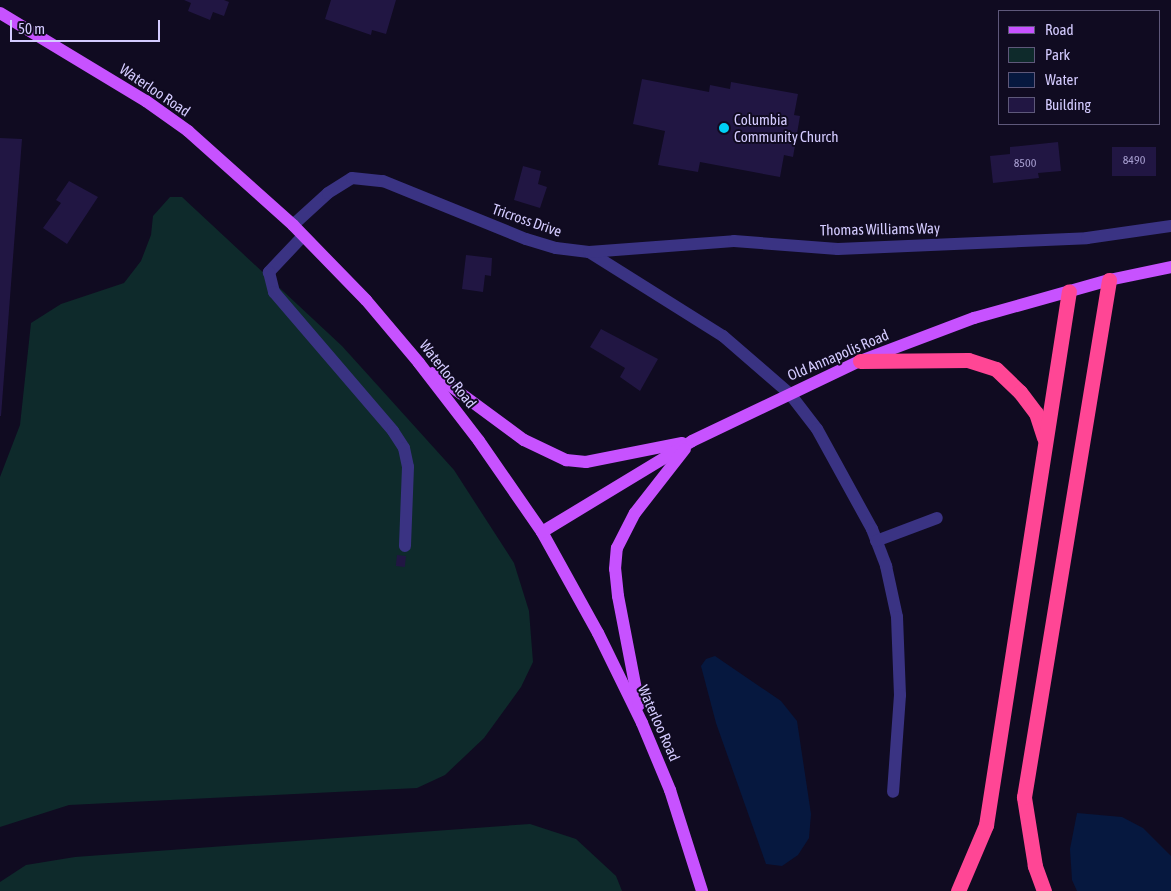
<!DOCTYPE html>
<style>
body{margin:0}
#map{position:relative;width:1171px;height:891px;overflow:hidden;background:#100b21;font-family:"Asap Condensed",sans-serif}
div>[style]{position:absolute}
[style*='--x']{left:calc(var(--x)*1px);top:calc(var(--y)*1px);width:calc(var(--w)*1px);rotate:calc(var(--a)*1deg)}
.green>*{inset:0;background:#0e2a2b}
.water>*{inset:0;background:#06183f}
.building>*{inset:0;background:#211643;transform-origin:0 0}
.minor>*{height:12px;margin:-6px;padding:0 6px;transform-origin:6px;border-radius:6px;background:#3a3383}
.major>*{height:12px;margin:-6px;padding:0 6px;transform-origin:6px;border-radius:6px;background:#c752ff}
.highway>*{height:15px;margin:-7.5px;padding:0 7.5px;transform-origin:7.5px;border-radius:7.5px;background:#ff4695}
.dots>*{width:14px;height:14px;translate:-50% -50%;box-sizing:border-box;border:2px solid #100b21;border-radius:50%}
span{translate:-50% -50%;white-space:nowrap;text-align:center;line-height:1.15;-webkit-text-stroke:4px #100b21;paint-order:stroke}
.number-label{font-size:12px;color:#a79ed0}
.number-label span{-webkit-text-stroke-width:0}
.street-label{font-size:15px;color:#d4cbff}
.poi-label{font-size:15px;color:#d4cbff}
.left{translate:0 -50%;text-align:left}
.legend{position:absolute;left:998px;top:10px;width:162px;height:115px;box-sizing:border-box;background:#100b21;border:1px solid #5e587a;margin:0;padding:6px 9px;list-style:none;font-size:15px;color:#d4cbff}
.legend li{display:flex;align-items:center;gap:10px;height:25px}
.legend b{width:25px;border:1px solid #5e587a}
.scale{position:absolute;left:10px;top:20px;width:150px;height:22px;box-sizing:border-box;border:2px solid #d4cbff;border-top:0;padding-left:6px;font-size:15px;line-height:18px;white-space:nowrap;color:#d4cbff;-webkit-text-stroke:4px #100b21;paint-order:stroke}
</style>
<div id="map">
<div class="green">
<i style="clip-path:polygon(170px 197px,182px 197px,342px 346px,454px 470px,514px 563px,529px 611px,533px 662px,521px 687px,484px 738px,445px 775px,417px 788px,69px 805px,0 827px,0 477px,20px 425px,31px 323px,61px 304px,124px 283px,141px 261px,151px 235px,153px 216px)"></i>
<i style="clip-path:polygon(530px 824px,576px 839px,616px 876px,622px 891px,0 891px,0 882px,26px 865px,75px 857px)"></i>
</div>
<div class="water">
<i style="clip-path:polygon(715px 656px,781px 701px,797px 721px,811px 814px,809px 838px,798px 855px,782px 866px,766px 864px,716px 723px,701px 666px,706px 659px)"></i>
<i style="clip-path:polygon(1077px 813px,1122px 817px,1143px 828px,1171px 856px,1171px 891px,1077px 891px,1072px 880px,1070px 849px)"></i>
</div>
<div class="building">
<i style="clip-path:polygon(184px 0,224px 0,229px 2px,224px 16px,213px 12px,210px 20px,188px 11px,191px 3px)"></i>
<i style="clip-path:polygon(331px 0,396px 0,386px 34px,372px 30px,371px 35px,325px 19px)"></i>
<i style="clip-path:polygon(642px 79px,709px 92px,710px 85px,730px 89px,731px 82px,798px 94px,794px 115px,800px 116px,793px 157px,784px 155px,780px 177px,700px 162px,698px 172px,658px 165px,665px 131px,633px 124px)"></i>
<i style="clip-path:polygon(0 138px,22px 139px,1px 416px,0 416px)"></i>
<i style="clip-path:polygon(1058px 142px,1061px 171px,1038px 173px,1039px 178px,993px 183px,990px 156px,1010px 154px,1010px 147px)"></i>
<i style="left:1112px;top:147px;width:44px;height:29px"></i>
<i style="clip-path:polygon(523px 166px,541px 171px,538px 184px,547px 187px,540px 208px,514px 200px)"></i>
<i style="clip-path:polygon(69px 181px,98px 197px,67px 244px,43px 228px,61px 203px,56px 200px)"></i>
<i style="clip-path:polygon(466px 255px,492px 258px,491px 276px,485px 275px,483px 292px,462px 289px)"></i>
<i style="clip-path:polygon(601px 329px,658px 359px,640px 391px,620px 377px,625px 368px,590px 347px)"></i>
<i style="left:397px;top:555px;width:9px;height:11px;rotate:6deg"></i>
</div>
<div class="minor">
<i style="--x:293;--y:225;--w:47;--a:-42.4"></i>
<i style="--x:328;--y:193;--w:28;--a:-32"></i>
<i style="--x:352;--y:178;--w:31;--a:6"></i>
<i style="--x:383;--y:181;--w:154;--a:22.1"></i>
<i style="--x:526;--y:239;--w:31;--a:17"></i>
<i style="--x:556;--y:248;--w:33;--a:7"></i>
<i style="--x:589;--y:252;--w:158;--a:32.1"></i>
<i style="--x:723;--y:336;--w:89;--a:40.9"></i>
<i style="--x:790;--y:394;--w:44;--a:52.4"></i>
<i style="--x:817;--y:429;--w:114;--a:61.2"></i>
<i style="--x:872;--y:529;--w:40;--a:69"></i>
<i style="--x:886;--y:566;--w:52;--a:77.8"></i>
<i style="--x:897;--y:617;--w:78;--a:87.8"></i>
<i style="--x:900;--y:695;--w:97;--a:94.1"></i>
<i style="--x:303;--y:236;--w:50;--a:133.4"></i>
<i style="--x:269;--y:272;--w:21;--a:76"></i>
<i style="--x:274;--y:292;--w:183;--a:49.4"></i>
<i style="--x:393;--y:431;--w:20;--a:57"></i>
<i style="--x:404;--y:448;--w:19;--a:78"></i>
<i style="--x:408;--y:467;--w:79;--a:92.2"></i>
<i style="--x:589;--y:252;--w:145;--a:-4.3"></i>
<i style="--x:734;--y:241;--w:104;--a:4.4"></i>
<i style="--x:838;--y:249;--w:249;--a:-2.5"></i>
<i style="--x:1087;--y:238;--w:85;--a:-8.1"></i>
<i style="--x:876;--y:541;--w:65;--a:-20.7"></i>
</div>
<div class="major">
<i style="--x:0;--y:13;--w:170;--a:31.1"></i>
<i style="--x:146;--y:101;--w:52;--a:35.5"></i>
<i style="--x:188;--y:131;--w:141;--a:41.8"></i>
<i style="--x:293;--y:225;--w:105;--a:45.8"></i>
<i style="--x:366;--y:300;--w:82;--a:49.9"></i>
<i style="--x:419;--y:363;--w:98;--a:52.4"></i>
<i style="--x:479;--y:441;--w:111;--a:55.3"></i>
<i style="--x:542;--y:532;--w:115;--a:61"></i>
<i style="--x:598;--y:633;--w:100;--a:63.9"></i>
<i style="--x:642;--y:723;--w:73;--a:67.3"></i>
<i style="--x:670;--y:790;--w:106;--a:72.4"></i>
<i style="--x:433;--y:373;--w:113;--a:36.4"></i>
<i style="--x:524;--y:440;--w:47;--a:25.5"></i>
<i style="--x:566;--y:460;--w:20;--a:6"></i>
<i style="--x:586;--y:462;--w:98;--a:-11.2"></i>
<i style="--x:542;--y:532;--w:175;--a:-31.2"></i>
<i style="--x:692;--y:441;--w:186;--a:-25.5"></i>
<i style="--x:860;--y:361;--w:122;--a:-20.7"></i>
<i style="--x:974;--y:318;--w:140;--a:-15.7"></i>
<i style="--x:1109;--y:280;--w:63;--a:-11.8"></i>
<i style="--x:639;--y:705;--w:111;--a:-100.9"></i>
<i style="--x:618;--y:596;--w:27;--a:-96"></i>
<i style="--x:615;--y:569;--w:21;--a:-85"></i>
<i style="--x:617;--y:548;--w:39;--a:-63"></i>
<i style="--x:635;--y:513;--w:81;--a:-52"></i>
</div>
<div class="highway">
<i style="--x:860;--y:361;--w:108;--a:-0.5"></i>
<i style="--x:968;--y:360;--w:29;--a:18"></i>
<i style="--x:996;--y:369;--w:33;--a:44"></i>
<i style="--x:1020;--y:392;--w:26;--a:53"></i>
<i style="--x:1036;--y:413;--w:26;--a:72"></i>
<i style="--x:958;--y:891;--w:72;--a:-67"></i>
<i style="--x:986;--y:825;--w:540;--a:-81.17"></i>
<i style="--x:1044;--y:891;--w:27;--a:-110"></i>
<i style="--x:1035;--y:866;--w:70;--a:-99.1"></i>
<i style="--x:1024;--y:797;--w:524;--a:-80.66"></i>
</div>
<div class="dots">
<i style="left:724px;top:128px;background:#00d0f6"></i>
</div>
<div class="number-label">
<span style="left:1134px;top:161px">8490</span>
<span style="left:1025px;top:164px">8500</span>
</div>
<div class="street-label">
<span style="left:155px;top:90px;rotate:34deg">Waterloo Road</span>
<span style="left:527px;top:220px;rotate:19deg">Tricross Drive</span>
<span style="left:880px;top:229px;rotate:-1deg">Thomas Williams Way</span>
<span style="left:838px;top:355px;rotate:-23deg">Old Annapolis Road</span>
<span style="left:448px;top:374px;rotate:52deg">Waterloo Road</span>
<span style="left:659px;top:723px;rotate:66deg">Waterloo Road</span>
</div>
<div class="poi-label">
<span class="left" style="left:734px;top:128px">Columbia<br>Community Church</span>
</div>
<ul class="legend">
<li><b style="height:6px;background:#c752ff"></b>Road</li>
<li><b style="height:14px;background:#0e2a2b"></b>Park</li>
<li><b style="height:14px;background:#06183f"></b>Water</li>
<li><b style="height:14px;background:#211643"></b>Building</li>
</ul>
<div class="scale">50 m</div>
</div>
